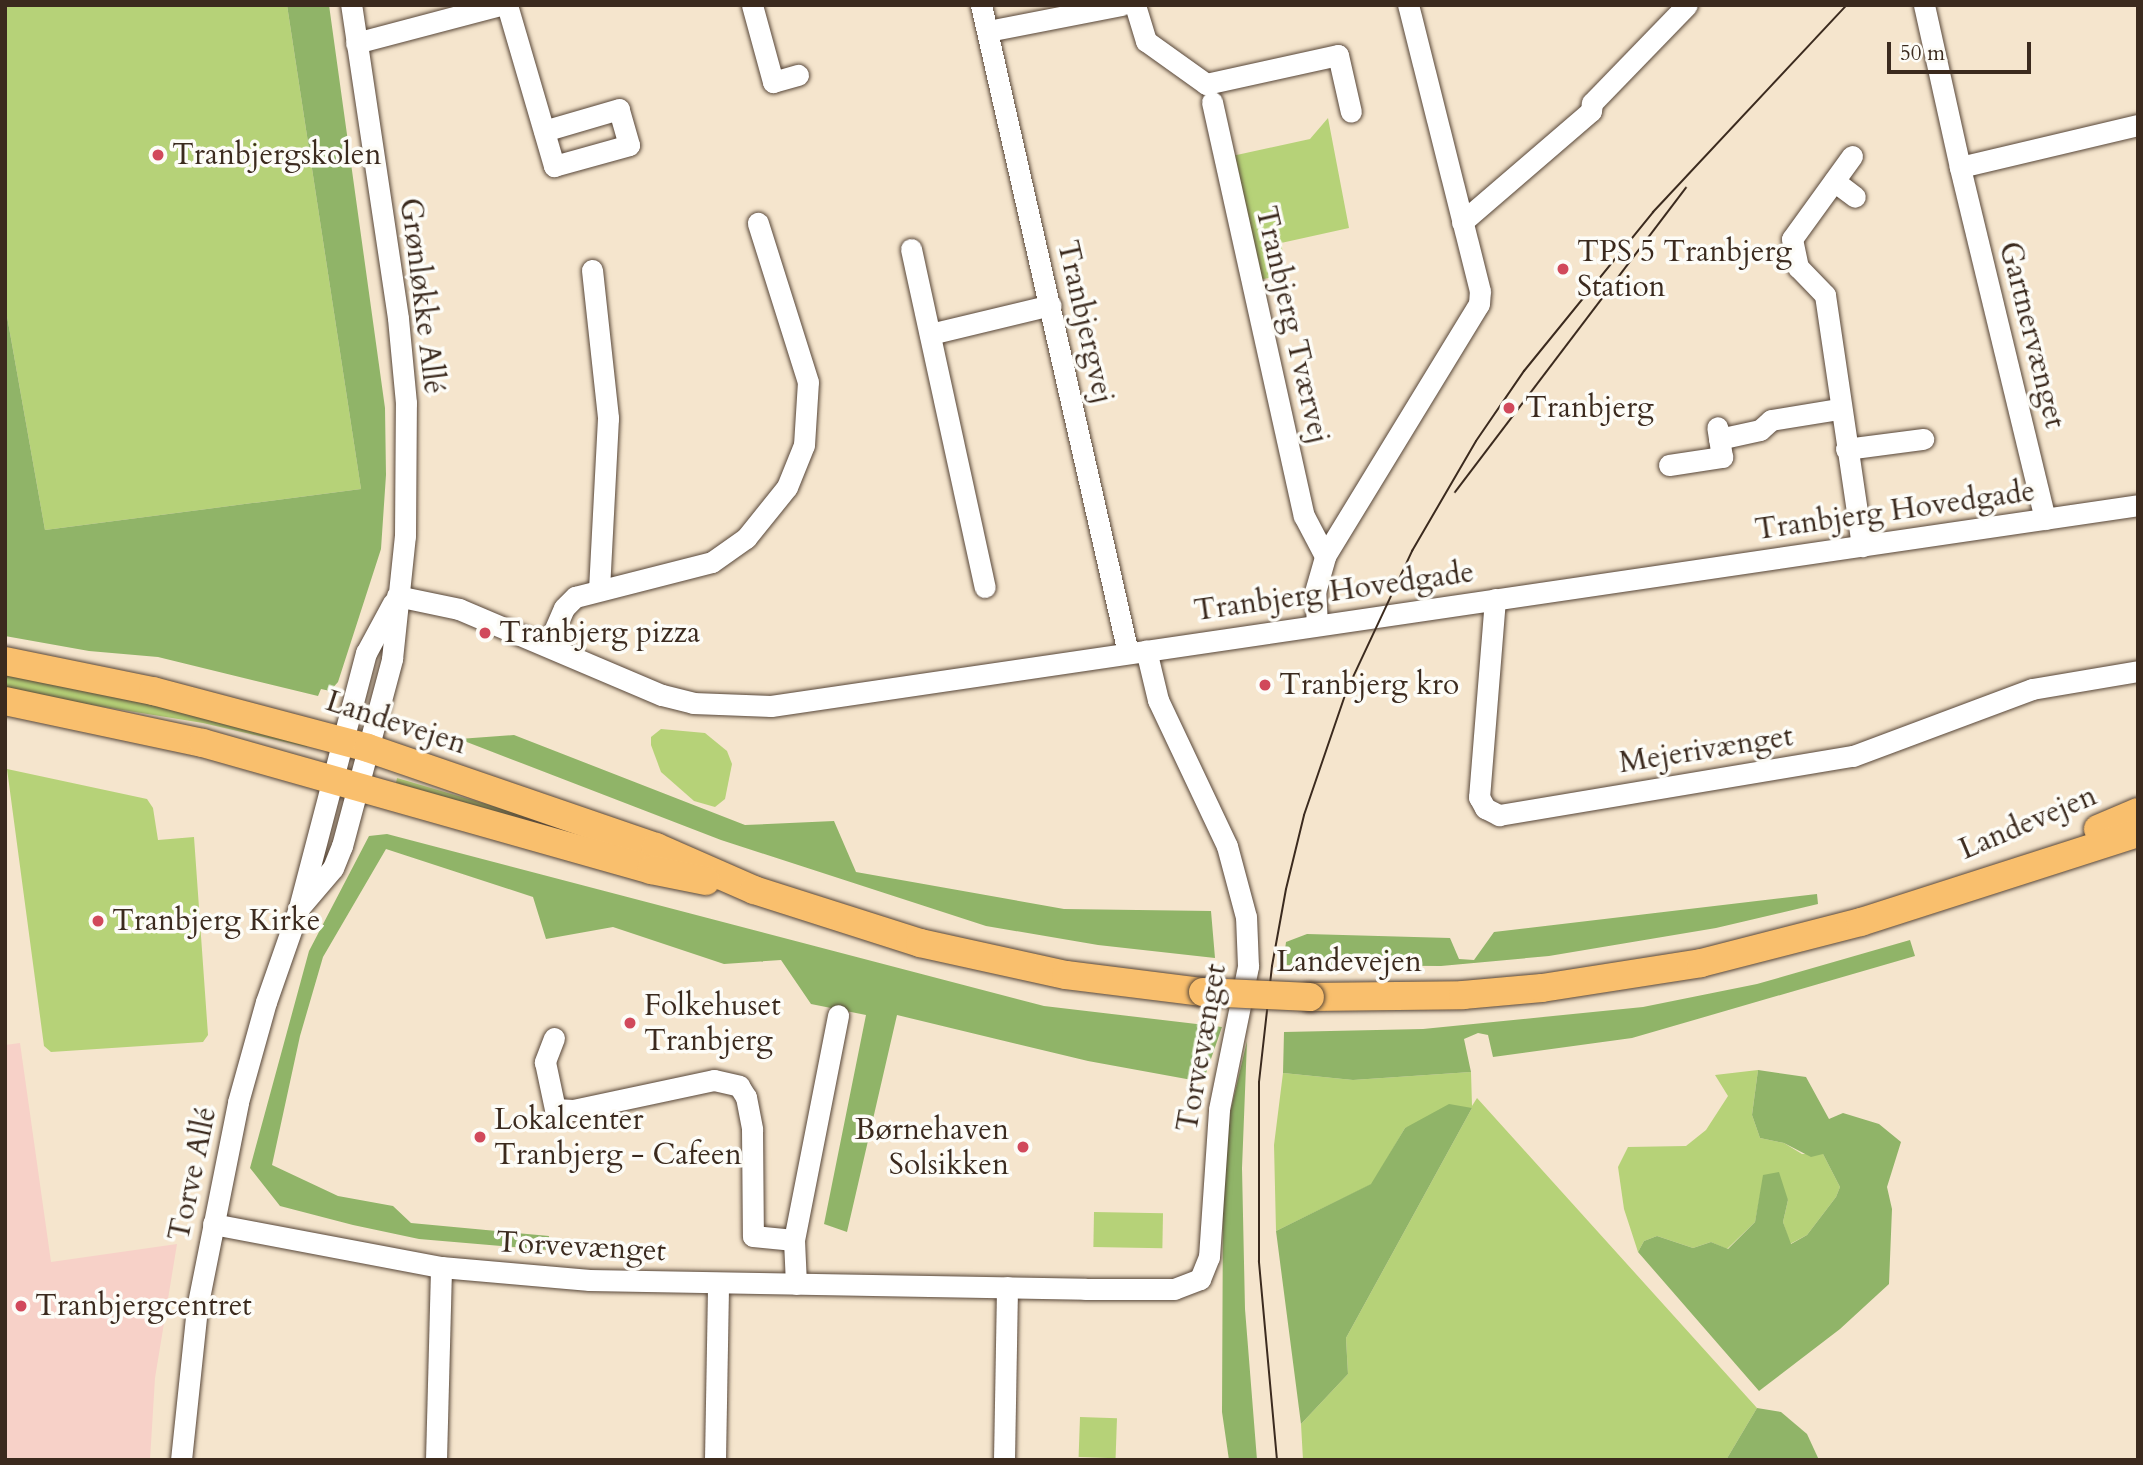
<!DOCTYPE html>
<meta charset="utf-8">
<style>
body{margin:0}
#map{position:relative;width:2143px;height:1465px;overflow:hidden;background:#f5e5cd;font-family:Cardo,serif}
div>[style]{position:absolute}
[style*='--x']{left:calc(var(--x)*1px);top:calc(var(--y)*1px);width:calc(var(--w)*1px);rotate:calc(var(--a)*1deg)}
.built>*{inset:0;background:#f7d1c8}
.green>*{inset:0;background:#b6d278;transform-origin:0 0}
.forest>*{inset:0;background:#90b468}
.roads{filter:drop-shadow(0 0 2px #574638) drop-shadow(0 0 2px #574638)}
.minor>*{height:21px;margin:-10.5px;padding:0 10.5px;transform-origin:10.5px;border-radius:10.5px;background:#fff}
.major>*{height:28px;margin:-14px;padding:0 14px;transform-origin:14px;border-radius:14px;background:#f9bf6d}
.tram>*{height:2px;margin:-1px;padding:0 1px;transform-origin:1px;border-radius:1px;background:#3b2a1e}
.bridges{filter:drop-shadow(0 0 2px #574638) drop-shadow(0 0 2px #574638)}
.major-bridge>*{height:28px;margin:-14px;padding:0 14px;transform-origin:14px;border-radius:14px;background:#f9bf6d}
.dots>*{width:19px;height:19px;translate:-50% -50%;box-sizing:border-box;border:4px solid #fdfcf7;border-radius:50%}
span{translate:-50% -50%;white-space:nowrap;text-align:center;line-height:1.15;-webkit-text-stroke:7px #fdfcf7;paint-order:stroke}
.poi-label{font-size:30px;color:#3b2a1e}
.left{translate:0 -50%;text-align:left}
.right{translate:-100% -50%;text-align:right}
.street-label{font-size:30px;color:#3b2a1e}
.frame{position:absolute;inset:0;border:7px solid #3b2a1e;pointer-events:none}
.scale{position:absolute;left:1887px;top:42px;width:144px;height:32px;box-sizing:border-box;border:4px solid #3b2a1e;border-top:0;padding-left:9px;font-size:21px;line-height:24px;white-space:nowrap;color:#3b2a1e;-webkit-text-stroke:5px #fdfcf7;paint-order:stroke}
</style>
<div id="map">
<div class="built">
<i style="clip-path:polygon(20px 1043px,51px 1262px,177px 1244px,155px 1378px,150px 1460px,5px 1460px,5px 1045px)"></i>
</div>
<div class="green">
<i style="clip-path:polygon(5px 5px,287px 5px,361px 489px,45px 530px,5px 305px)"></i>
<i style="clip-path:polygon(1328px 118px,1349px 228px,1281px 243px,1287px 274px,1259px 280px,1232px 156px,1310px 139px)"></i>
<i style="clip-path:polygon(5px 673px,67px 685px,308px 741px,307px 747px,203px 723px,5px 691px)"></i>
<i style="clip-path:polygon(661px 729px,705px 733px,727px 751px,732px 764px,725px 799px,715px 807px,694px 801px,661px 772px,651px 745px,651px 737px)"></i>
<i style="clip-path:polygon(7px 769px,147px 799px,153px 808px,158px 840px,194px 837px,208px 1035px,203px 1042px,51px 1052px,44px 1046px)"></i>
<i style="clip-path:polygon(397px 778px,523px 815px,653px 856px,396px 783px)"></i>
<i style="clip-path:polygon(1758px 1070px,1752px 1115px,1760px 1138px,1784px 1143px,1802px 1154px,1823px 1154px,1840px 1187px,1836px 1197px,1807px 1235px,1790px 1244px,1783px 1222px,1788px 1200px,1764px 1175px,1755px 1222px,1727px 1249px,1711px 1242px,1693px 1248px,1657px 1236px,1644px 1241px,1638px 1252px,1624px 1209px,1618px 1167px,1628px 1147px,1686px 1146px,1706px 1130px,1728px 1096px,1715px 1075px)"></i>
<i style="clip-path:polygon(1471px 1072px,1472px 1106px,1477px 1098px,1757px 1408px,1726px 1460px,1303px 1460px,1301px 1424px,1348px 1374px,1346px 1338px,1472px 1108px,1405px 1128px,1372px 1184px,1276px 1231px,1274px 1145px,1283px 1073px,1353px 1080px)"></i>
<i style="left:1094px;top:1212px;width:69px;height:35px;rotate:1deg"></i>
<i style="left:1080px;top:1417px;width:37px;height:40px;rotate:2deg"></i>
</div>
<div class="forest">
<i style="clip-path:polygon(287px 5px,329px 5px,385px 408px,386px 475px,381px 549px,338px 682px,330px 691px,321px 689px,318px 696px,158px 657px,89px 651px,5px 636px,5px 305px,45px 530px,361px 489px)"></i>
<i style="clip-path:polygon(514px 735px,745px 825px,834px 821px,856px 872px,1064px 909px,1211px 911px,1215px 958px,1098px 945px,986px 926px,721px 840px,459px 739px)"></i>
<i style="clip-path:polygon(387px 834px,1044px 1006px,1222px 1027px,1203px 1082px,1088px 1061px,897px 1015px,847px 1232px,824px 1224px,866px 1015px,811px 1004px,781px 960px,724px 964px,613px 927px,546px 939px,533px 897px,386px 849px,323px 957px,300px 1036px,272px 1165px,338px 1196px,393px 1206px,411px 1223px,549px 1236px,548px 1250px,419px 1239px,353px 1225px,280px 1206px,250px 1168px,309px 951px,369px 836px)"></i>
<i style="clip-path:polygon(1817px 894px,1818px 904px,1716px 928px,1549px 956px,1441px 966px,1283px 965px,1286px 942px,1307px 934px,1450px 938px,1459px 959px,1474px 960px,1494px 932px)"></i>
<i style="clip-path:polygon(1910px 940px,1915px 956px,1632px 1038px,1493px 1057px,1488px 1035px,1478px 1033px,1464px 1039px,1471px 1072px,1353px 1080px,1283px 1073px,1284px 1032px,1423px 1029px,1643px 1007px,1757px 984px)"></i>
<i style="clip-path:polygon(1247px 1041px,1242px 1168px,1245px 1309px,1257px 1460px,1229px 1460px,1222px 1412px,1223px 1201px,1230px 1113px)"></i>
<i style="clip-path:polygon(1758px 1070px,1806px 1077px,1829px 1119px,1843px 1113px,1879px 1124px,1901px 1142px,1887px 1187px,1892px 1209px,1889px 1284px,1840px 1329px,1759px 1391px,1638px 1252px,1644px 1241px,1657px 1236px,1693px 1248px,1711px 1242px,1728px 1249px,1755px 1222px,1763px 1175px,1779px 1172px,1788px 1200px,1783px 1222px,1791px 1244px,1807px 1235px,1836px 1197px,1840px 1187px,1823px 1154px,1811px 1157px,1784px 1143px,1760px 1138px,1752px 1115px)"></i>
<i style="clip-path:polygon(1449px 1104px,1472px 1108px,1346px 1338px,1348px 1374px,1301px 1424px,1276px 1231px,1371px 1184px,1405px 1128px)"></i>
<i style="clip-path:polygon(1757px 1408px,1781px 1412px,1807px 1434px,1819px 1460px,1726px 1460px)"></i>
</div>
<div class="roads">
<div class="minor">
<i style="--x:507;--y:5;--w:168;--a:73.7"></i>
<i style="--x:554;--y:166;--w:78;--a:-15.6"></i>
<i style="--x:629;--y:145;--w:37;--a:-106"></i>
<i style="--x:619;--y:109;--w:78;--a:163.7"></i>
<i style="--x:752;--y:5;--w:80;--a:74.7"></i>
<i style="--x:773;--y:82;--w:26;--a:-16"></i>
<i style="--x:981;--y:5;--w:664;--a:77.22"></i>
<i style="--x:1135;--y:5;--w:38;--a:73"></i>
<i style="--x:1146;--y:41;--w:74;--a:35.6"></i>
<i style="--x:1206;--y:84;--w:135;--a:-12.4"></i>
<i style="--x:1338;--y:55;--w:58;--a:77.2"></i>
<i style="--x:1924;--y:5;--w:166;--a:77.5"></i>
<i style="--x:988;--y:31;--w:136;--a:-11"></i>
<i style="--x:356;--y:43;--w:149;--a:-14.8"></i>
<i style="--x:1212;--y:102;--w:424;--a:77.5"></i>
<i style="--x:1304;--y:516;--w:45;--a:62.3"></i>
<i style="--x:1852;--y:156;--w:102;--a:125.9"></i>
<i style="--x:1792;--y:239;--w:29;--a:78"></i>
<i style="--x:1798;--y:267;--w:39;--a:46"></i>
<i style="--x:1825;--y:295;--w:254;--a:81.6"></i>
<i style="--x:1834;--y:181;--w:26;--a:37"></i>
<i style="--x:1462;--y:222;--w:170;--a:-40.7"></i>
<i style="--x:1591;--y:111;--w:8;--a:-83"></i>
<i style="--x:1592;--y:103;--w:136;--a:-45.9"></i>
<i style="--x:911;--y:249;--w:346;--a:77.7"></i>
<i style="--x:592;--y:270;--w:149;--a:83.8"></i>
<i style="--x:608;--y:418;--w:170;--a:93"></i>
<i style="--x:930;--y:334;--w:124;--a:-13.5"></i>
<i style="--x:1719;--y:439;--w:42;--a:-12.4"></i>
<i style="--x:1760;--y:430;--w:15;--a:-42"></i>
<i style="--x:1771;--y:420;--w:69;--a:-9.2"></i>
<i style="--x:1846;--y:449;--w:78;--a:-7.4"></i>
<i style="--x:1669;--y:465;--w:54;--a:-8.6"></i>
<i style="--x:1722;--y:457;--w:30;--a:-99"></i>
<i style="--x:2045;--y:519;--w:362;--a:-103.6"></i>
<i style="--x:1960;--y:167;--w:183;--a:-13.3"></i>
<i style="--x:397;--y:596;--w:63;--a:11.8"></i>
<i style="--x:459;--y:609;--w:220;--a:23"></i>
<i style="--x:662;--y:695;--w:32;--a:14"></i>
<i style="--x:693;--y:703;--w:78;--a:2.2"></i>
<i style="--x:771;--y:706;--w:1382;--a:-8.36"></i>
<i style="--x:1495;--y:599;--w:199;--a:94.6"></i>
<i style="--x:1479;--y:797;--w:13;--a:61"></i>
<i style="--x:1485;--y:808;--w:16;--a:27"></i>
<i style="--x:1499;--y:815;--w:359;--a:-9.5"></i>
<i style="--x:1853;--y:756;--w:191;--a:-20.5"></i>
<i style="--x:2032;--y:689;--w:108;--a:-9.6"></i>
<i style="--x:1317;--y:625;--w:33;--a:-93"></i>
<i style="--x:1315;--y:592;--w:37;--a:-74"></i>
<i style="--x:1325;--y:556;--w:295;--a:-58.6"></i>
<i style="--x:1479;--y:304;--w:13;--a:-86"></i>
<i style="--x:1480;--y:291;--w:295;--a:-104.1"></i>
<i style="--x:548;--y:645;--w:40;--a:-66.6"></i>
<i style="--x:564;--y:608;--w:16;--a:-45"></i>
<i style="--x:575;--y:597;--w:141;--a:-14.3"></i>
<i style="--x:712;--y:562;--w:42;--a:-35.2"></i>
<i style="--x:746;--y:538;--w:65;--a:-51.2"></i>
<i style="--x:787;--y:487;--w:45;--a:-68"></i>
<i style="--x:804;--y:445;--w:63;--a:-86.4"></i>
<i style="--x:808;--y:382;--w:167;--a:-107.5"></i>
<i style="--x:299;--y:908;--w:52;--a:-49.6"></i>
<i style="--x:333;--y:868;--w:24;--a:-68"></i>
<i style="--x:342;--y:846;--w:194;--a:-75"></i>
<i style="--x:392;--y:659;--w:124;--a:-84"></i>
<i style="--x:405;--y:536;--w:133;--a:-89.6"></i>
<i style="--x:406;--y:403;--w:85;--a:-95.4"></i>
<i style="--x:398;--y:318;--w:317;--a:-98.5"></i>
<i style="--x:554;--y:1038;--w:26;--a:111"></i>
<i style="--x:545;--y:1062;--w:48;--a:78"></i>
<i style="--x:555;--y:1109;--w:18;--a:3"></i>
<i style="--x:573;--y:1110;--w:144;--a:-12"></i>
<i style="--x:714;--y:1080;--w:26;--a:13"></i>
<i style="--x:739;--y:1086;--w:13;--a:58"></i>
<i style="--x:746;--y:1097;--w:33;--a:79"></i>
<i style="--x:752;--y:1129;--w:107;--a:89.5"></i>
<i style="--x:753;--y:1236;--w:41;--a:5.6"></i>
<i style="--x:213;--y:1224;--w:232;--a:10.7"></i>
<i style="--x:441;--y:1267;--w:149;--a:5"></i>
<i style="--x:589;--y:1280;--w:496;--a:1"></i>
<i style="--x:1085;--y:1289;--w:89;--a:0"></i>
<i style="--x:1174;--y:1289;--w:28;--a:-21"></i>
<i style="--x:1200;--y:1279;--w:24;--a:-68"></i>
<i style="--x:1209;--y:1257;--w:148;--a:-86.1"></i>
<i style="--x:1219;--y:1109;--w:146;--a:-78.5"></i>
<i style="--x:1248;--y:966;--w:49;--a:-92.3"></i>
<i style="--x:1246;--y:917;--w:73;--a:-105"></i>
<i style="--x:1227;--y:846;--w:161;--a:-115.3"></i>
<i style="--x:1158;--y:700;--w:51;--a:-103.5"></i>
<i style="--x:796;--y:1284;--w:44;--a:-92.6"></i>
<i style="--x:794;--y:1240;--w:229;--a:-78.9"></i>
<i style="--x:181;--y:1460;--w:153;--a:-84"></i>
<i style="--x:197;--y:1308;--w:210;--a:-78.7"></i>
<i style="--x:238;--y:1102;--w:104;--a:-74.4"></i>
<i style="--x:266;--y:1002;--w:100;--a:-70.7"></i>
<i style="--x:299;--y:908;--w:264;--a:-75.3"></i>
<i style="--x:366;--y:653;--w:57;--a:-61.6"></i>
<i style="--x:436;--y:1460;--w:193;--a:-88.5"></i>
<i style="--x:715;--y:1460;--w:177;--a:-89"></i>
<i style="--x:1004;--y:1460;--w:173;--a:-89"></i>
</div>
<div class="major">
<i style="--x:5;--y:661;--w:151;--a:11.5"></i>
<i style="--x:153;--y:691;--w:222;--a:14.8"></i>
<i style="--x:368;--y:748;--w:305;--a:19"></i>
<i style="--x:656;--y:847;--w:107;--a:23.7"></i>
<i style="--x:754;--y:890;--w:174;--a:17.7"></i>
<i style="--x:920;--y:943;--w:149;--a:12.4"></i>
<i style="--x:1066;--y:975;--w:138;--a:7.1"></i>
<i style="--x:5;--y:701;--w:202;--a:12"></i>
<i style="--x:203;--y:743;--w:466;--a:15.8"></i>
<i style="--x:651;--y:870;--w:56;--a:11.3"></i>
<i style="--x:2098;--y:829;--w:43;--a:-23"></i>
<i style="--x:1310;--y:997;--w:153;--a:-0.7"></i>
<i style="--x:1463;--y:995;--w:79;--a:-5.1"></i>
<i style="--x:1542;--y:988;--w:161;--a:-8.9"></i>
<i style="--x:1701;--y:963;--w:165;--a:-14.4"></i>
<i style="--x:1861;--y:922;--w:291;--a:-17.8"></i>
</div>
</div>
<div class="tram">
<i style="--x:1455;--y:492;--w:382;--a:-52.8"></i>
<i style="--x:1277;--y:1460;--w:200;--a:-95.2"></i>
<i style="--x:1259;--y:1261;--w:179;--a:-90"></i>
<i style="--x:1259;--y:1082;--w:117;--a:-83.6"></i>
<i style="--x:1272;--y:966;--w:78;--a:-79.7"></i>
<i style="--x:1286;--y:889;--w:76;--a:-76.3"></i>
<i style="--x:1304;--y:815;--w:130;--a:-71.1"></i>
<i style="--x:1346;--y:692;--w:156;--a:-64.9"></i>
<i style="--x:1412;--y:551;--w:127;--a:-59.8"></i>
<i style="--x:1476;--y:441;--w:85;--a:-55.6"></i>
<i style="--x:1524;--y:371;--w:205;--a:-50.9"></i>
<i style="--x:1653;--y:212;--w:284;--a:-46.9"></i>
</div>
<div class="bridges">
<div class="major-bridge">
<i style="--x:1203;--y:992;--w:107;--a:2.7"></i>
</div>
</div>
<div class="dots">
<i style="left:158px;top:155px;background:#d1495b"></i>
<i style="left:1563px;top:269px;background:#d1495b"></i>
<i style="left:1509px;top:408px;background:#d1495b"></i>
<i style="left:485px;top:633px;background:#d1495b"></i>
<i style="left:1265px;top:685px;background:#d1495b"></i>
<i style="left:98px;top:921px;background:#d1495b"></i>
<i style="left:630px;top:1023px;background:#d1495b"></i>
<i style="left:480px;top:1137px;background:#d1495b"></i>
<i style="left:1023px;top:1147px;background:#d1495b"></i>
<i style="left:21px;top:1306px;background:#d1495b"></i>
</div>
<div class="poi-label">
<span class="left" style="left:172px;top:155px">Tranbjergskolen</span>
<span class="left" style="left:1577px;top:269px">TPS 5 Tranbjerg<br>Station</span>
<span class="left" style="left:1525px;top:408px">Tranbjerg</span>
<span class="left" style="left:499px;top:633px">Tranbjerg pizza</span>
<span class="left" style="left:1279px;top:685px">Tranbjerg kro</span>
<span class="left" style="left:112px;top:921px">Tranbjerg Kirke</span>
<span class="left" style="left:644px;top:1023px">Folkehuset<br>Tranbjerg</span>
<span class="left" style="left:494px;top:1137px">Lokalcenter<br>Tranbjerg - Cafeen</span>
<span class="right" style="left:1009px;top:1147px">Børnehaven<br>Solsikken</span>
<span class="left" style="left:35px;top:1306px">Tranbjergcentret</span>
</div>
<div class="street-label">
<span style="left:422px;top:296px;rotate:83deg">Grønløkke Allé</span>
<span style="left:1085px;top:322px;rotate:77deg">Tranbjergvej</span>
<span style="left:1292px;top:325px;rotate:77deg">Tranbjerg Tværvej</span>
<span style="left:2032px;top:335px;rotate:76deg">Gartnervænget</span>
<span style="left:1895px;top:511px;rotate:-8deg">Tranbjerg Hovedgade</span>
<span style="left:1334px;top:592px;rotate:-8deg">Tranbjerg Hovedgade</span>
<span style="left:396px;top:723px;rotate:18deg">Landevejen</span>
<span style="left:1706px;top:750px;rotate:-9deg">Mejerivænget</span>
<span style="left:2028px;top:823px;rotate:-23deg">Landevejen</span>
<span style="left:1349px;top:962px">Landevejen</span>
<span style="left:1202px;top:1048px;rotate:-80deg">Torvevænget</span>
<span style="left:193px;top:1174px;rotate:-78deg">Torve Allé</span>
<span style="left:581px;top:1247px;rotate:3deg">Torvevænget</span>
</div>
<div class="frame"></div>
<div class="scale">50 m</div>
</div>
